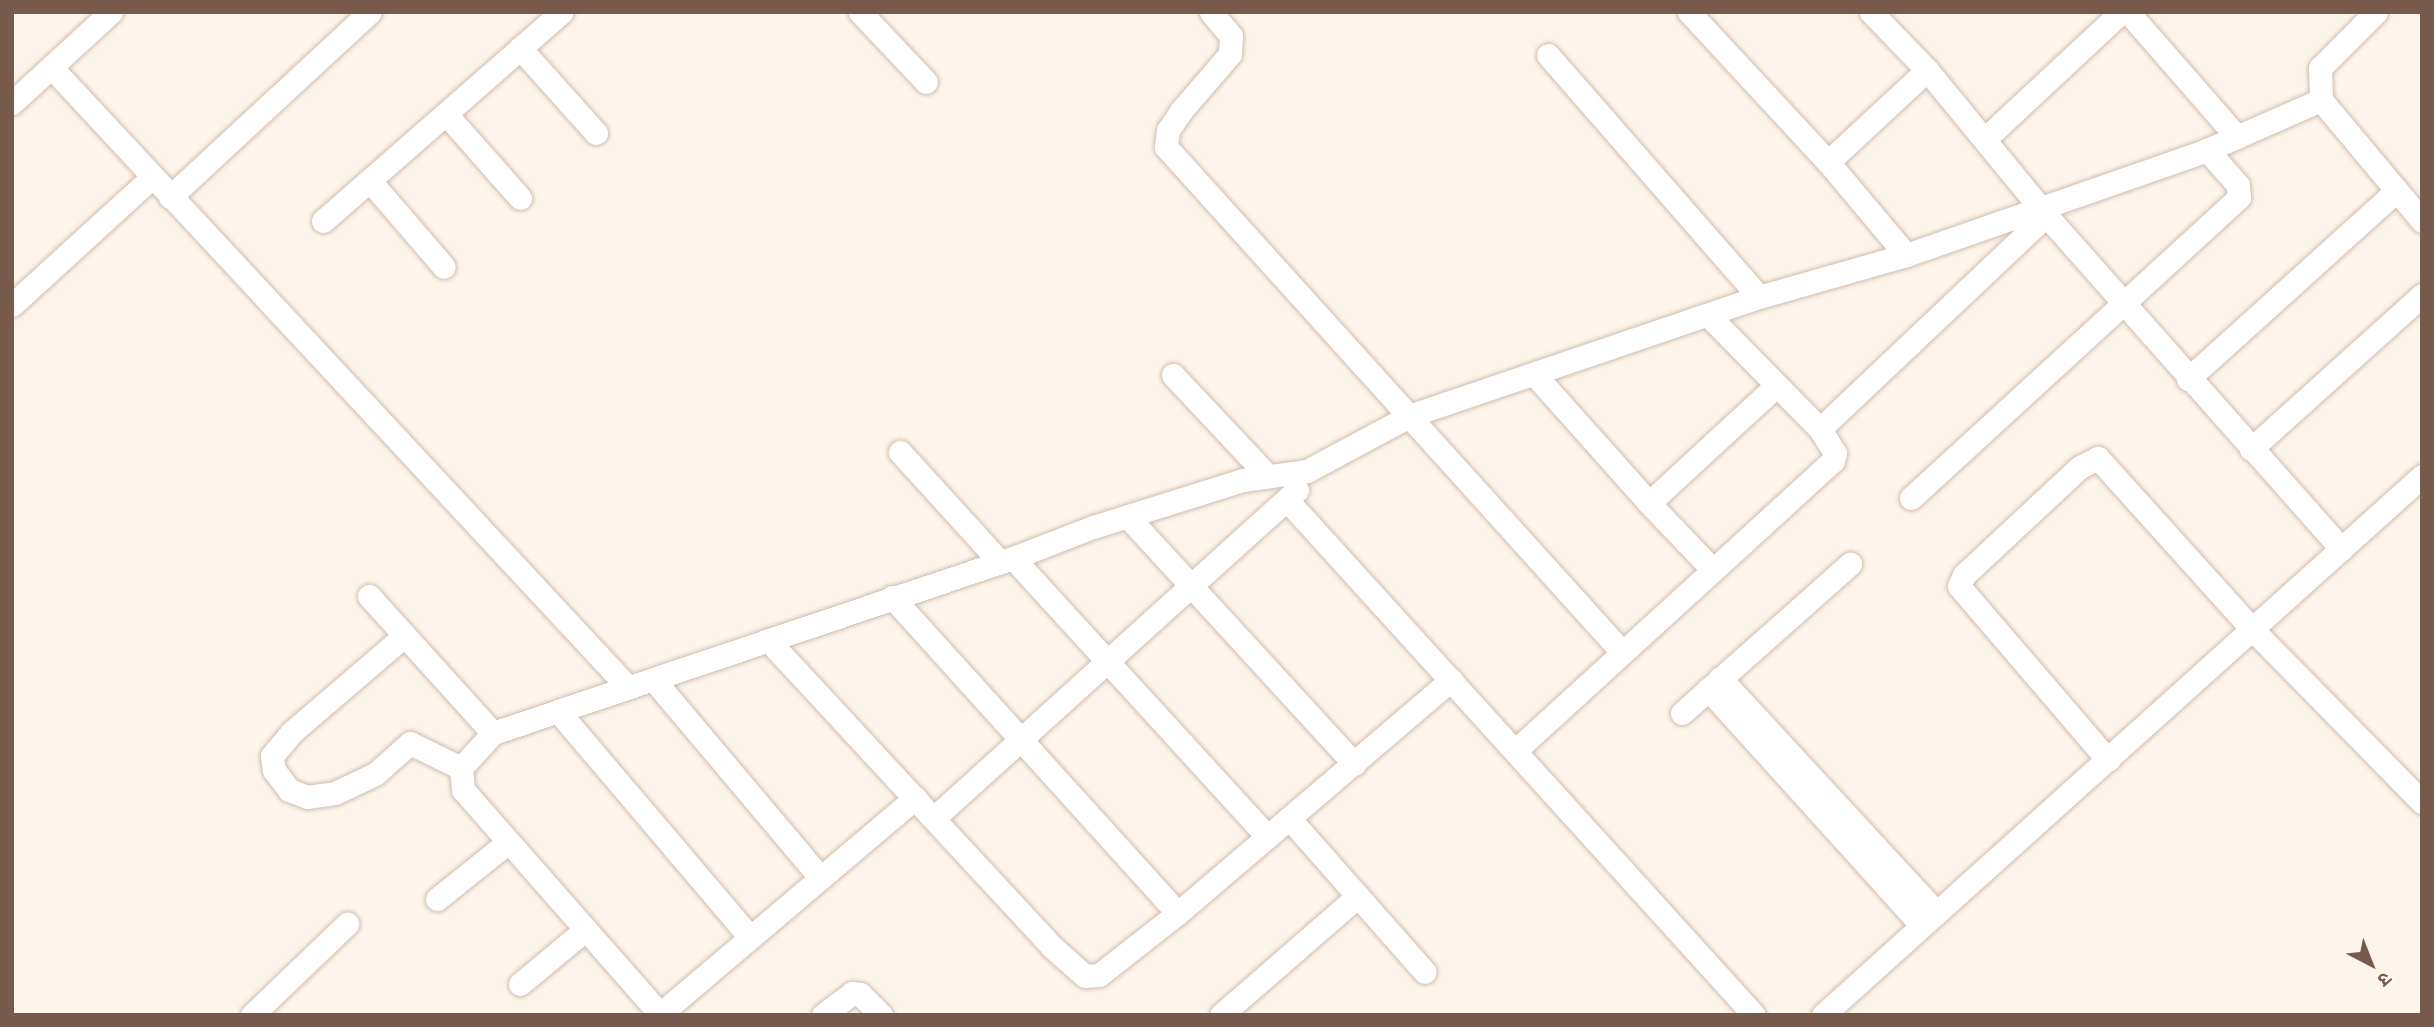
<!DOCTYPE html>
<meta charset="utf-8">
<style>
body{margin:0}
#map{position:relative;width:2434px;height:1027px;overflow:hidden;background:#fdf5eb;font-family:"Archivo Narrow","Noto Sans Devanagari",sans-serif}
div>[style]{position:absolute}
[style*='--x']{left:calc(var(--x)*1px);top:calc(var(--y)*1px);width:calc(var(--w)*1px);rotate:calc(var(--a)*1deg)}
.roads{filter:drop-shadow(0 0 2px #cfbcaf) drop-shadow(0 0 2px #cfbcaf)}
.minor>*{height:23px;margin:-11.5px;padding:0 11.5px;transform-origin:11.5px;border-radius:11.5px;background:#fff}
span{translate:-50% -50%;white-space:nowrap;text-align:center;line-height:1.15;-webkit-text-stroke:7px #fff9f2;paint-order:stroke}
.frame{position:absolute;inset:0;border:14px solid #785a4d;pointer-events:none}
.north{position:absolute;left:2336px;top:929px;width:70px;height:70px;-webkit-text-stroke:5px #fff9f2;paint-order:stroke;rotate:138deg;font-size:19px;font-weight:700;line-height:28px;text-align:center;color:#785a4d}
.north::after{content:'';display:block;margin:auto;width:24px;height:32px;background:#785a4d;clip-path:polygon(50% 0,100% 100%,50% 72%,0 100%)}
</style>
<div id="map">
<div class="roads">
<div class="minor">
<i style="--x:860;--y:12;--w:96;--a:46.7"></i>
<i style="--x:1211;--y:12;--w:31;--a:50"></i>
<i style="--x:1231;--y:36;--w:18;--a:93"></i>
<i style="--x:1230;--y:54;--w:75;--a:130.7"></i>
<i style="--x:1181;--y:111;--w:23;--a:124"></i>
<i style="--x:1168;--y:130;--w:17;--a:97"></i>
<i style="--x:1166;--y:147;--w:680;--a:47.92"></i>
<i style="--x:1689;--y:12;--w:205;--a:47.2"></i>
<i style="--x:1828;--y:162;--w:121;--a:50"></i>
<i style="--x:1871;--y:12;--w:81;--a:46"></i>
<i style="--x:1927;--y:70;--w:188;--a:50.6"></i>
<i style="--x:2046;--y:215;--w:446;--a:48.5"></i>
<i style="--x:2128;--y:12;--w:166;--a:48.9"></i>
<i style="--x:2376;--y:12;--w:79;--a:135"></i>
<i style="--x:2320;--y:68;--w:32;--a:88"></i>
<i style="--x:2321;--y:100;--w:158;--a:50.1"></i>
<i style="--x:520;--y:48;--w:114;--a:48.2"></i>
<i style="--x:1548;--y:55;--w:321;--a:48.9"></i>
<i style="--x:52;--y:68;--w:843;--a:47.07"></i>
<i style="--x:12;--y:103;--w:134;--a:-42.6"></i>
<i style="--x:446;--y:114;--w:112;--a:48.6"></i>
<i style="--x:1986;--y:138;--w:185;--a:-43"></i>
<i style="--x:1828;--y:162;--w:135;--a:-42.9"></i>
<i style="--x:370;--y:181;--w:113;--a:49.3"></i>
<i style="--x:170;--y:197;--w:272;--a:-42.8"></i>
<i style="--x:323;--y:221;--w:317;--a:-41.2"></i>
<i style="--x:12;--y:305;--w:190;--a:-42.4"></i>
<i style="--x:1173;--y:375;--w:139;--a:46.8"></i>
<i style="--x:1535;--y:375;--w:171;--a:48.3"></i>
<i style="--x:2188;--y:379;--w:279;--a:-42.1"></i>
<i style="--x:1820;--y:429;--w:311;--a:-43.4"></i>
<i style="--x:2251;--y:449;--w:230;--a:-42"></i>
<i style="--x:900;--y:452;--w:149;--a:47.7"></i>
<i style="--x:1911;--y:498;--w:445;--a:-42.5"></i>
<i style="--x:2239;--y:197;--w:12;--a:-95"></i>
<i style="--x:2238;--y:185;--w:47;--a:-131.5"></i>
<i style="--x:1287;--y:500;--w:695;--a:47.8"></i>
<i style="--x:1128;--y:517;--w:335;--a:47.5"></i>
<i style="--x:1013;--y:558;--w:377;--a:47.6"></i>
<i style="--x:1713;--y:570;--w:93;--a:-133.7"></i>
<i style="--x:1649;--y:503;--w:173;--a:-42.7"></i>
<i style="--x:369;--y:596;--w:185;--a:47.9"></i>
<i style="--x:892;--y:597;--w:426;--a:47.9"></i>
<i style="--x:404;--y:636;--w:148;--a:139.4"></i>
<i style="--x:292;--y:732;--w:31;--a:130"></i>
<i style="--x:272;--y:756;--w:14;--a:82"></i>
<i style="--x:274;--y:770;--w:25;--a:53"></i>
<i style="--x:289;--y:790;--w:19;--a:21"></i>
<i style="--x:307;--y:797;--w:28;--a:-8"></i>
<i style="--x:335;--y:793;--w:44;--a:-25.4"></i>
<i style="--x:375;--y:774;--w:47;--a:-41.5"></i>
<i style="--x:410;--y:743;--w:57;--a:26.1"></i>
<i style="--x:768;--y:640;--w:417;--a:47.2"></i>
<i style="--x:1051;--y:946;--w:45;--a:41.4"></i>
<i style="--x:1085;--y:976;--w:14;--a:-4"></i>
<i style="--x:1099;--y:975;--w:100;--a:-38.1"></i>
<i style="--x:1178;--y:913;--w:359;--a:-40.5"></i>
<i style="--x:1720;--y:678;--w:318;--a:47.3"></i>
<i style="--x:653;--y:679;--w:259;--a:49.9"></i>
<i style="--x:1708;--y:689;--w:318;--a:47.9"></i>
<i style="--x:558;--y:711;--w:297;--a:49.7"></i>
<i style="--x:1682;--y:713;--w:225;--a:-41.6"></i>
<i style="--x:1516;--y:750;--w:429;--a:-42.4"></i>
<i style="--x:1833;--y:461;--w:8;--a:-76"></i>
<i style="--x:1835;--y:453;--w:28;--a:-122"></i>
<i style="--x:1820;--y:429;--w:158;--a:-134.5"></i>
<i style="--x:2108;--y:760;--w:229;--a:-130.6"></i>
<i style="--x:1959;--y:586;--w:12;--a:-66"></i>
<i style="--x:1964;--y:575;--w:158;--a:-43"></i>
<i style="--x:2080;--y:467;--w:20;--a:-27"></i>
<i style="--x:2098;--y:458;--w:230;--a:48"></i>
<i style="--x:2252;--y:629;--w:243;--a:45.5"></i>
<i style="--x:935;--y:817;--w:488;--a:-42.1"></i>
<i style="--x:1289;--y:818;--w:205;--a:48.6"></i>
<i style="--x:437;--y:899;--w:90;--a:-38.7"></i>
<i style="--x:520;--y:984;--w:85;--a:-39.7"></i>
<i style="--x:660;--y:1014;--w:298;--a:-131.3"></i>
<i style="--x:463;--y:790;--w:22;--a:-95"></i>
<i style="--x:461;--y:768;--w:47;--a:-47.6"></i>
<i style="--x:493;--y:733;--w:549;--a:-18.6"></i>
<i style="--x:1013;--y:558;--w:86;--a:-21.2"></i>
<i style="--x:1093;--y:527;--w:157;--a:-17.4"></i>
<i style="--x:1243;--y:480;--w:65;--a:-8"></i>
<i style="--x:1307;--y:471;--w:116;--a:-28.3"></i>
<i style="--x:1409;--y:416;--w:370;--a:-18.8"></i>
<i style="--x:1759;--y:297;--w:153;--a:-15.9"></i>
<i style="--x:1906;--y:255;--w:319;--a:-19.2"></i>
<i style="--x:2207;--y:150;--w:124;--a:-23.7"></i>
<i style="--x:252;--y:1015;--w:132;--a:-43.8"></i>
<i style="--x:659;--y:1015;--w:336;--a:-40.3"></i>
<i style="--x:823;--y:1015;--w:36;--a:-37"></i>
<i style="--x:852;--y:993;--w:8;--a:7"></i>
<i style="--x:860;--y:994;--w:30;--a:45"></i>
<i style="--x:1221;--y:1015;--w:181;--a:-41"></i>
<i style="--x:1823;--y:1015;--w:806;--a:-41.98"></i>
</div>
</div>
<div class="frame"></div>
<div class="north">उ</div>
</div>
